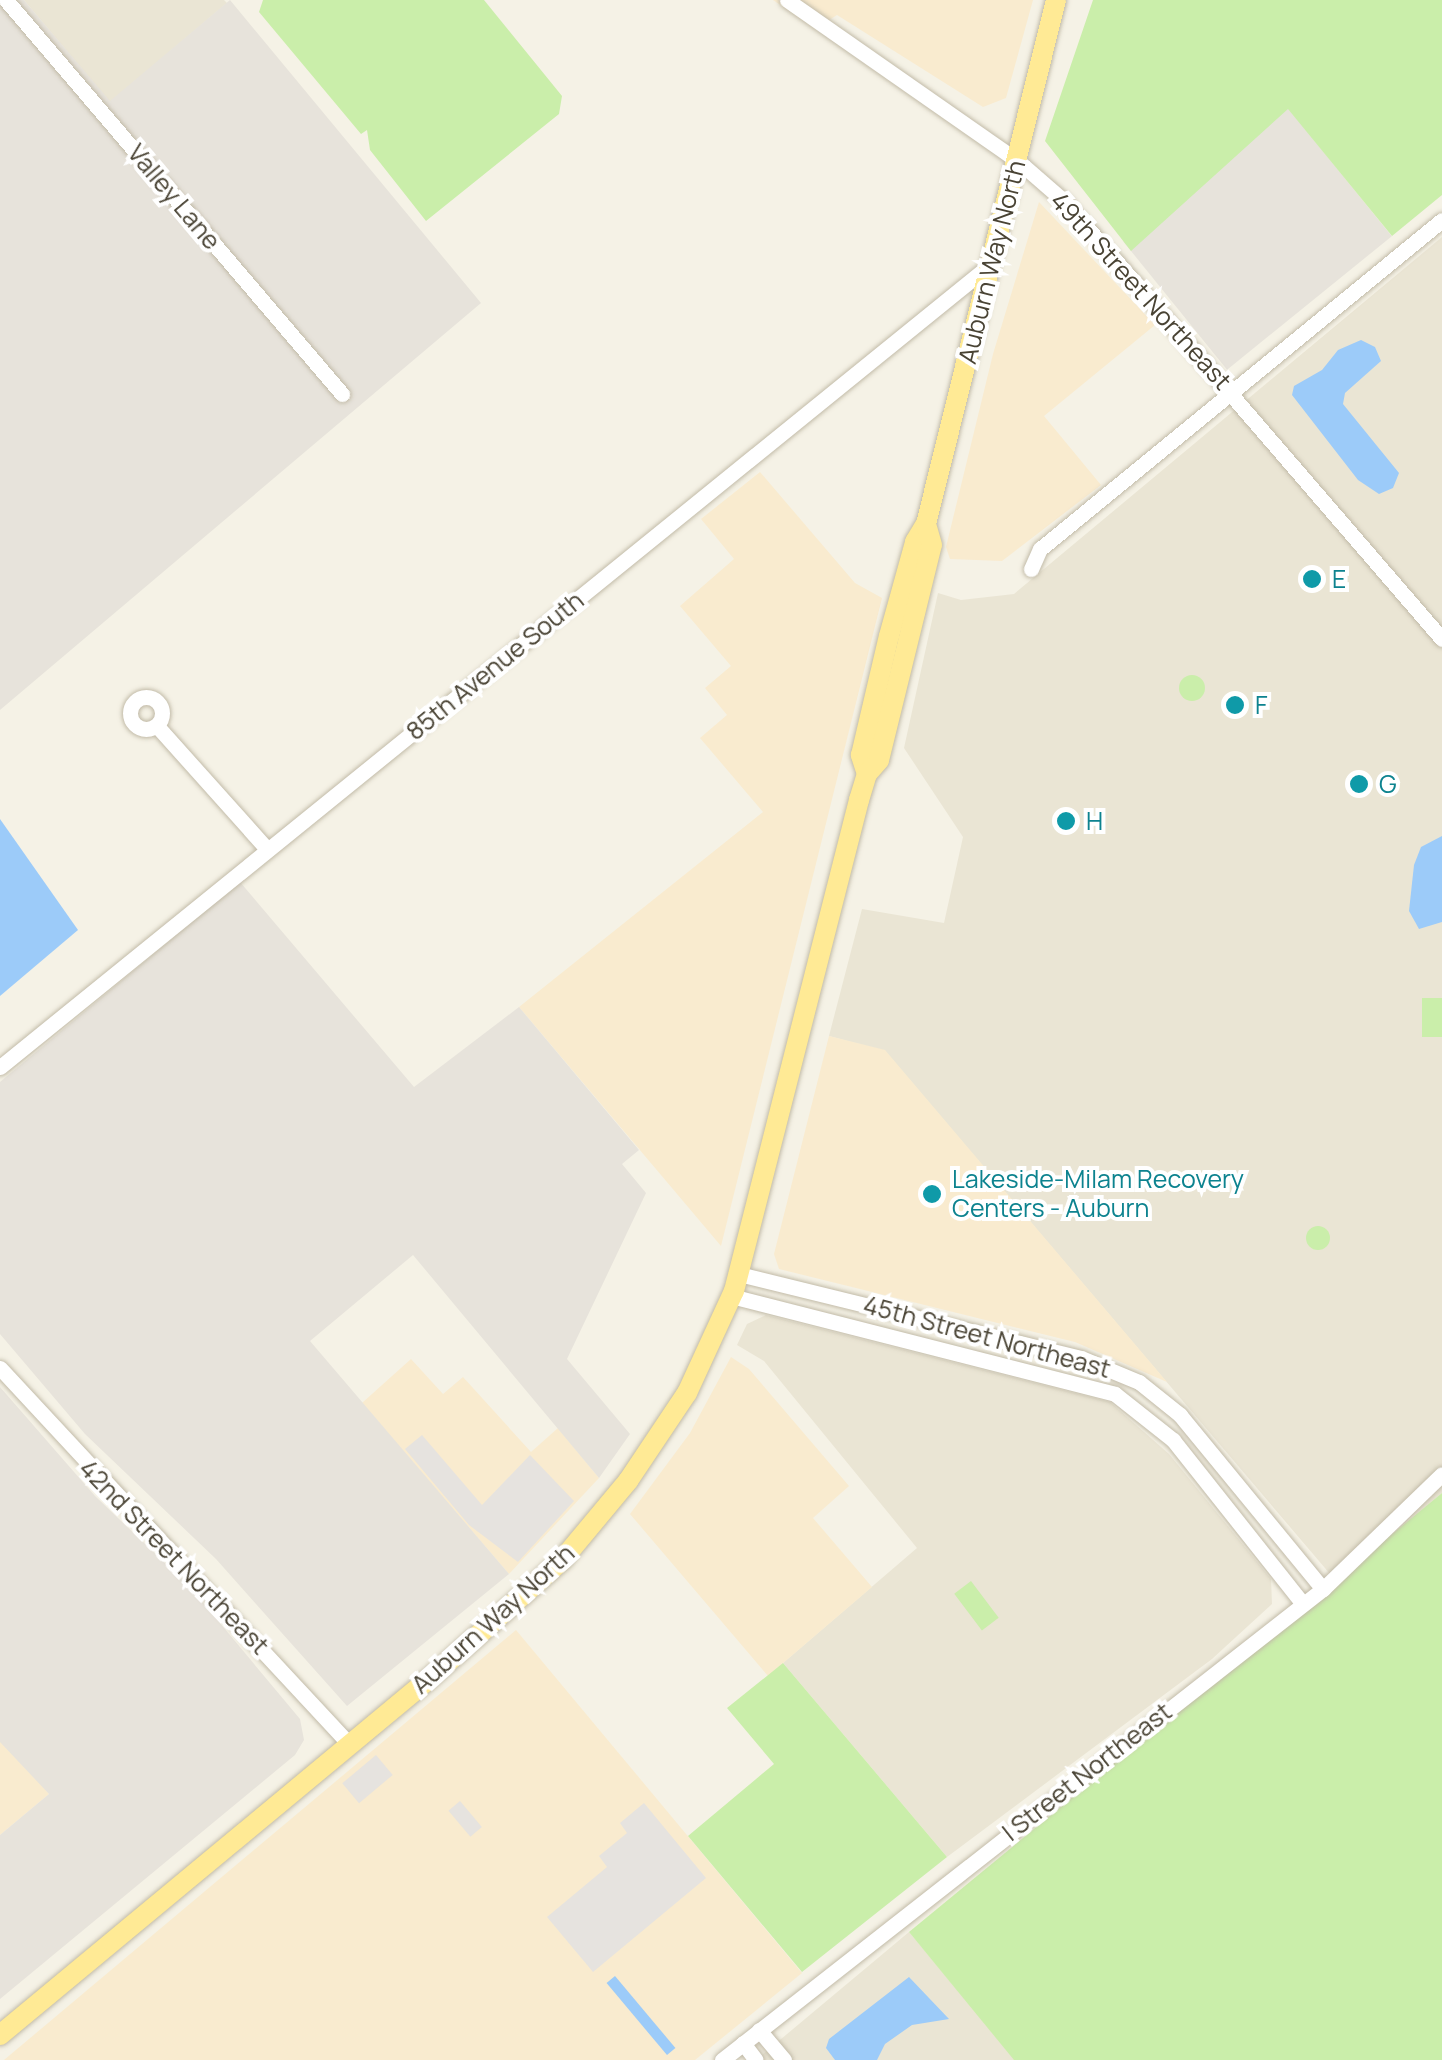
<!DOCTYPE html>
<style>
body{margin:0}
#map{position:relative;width:1442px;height:2060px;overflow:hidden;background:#f5f2e6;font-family:Manrope,sans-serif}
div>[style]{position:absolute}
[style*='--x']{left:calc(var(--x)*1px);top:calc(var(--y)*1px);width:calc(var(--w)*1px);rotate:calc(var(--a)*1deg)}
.residential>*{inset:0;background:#eae5d4}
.commercial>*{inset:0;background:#f9ebcf}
.industrial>*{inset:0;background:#e7e3db;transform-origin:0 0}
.green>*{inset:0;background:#caeeaa;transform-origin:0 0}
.round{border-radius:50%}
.parking>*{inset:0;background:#e6e3df;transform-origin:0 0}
.water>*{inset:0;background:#9ccbf9;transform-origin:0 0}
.roads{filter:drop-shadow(0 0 2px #c2bba8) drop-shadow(0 0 2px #c2bba8)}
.minor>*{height:15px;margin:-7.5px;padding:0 7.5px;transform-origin:7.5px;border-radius:7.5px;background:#fff}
.minor>.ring{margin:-7.5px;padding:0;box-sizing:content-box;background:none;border:15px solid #fff;border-radius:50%}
.major>*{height:20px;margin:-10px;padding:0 10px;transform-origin:10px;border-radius:10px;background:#ffea95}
.dots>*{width:28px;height:28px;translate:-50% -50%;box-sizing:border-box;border:5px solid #fff;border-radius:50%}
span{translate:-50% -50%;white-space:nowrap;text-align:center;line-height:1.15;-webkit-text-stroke:8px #fff;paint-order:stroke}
.street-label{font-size:25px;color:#494334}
.culture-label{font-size:25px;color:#0d838f}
.left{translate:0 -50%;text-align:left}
</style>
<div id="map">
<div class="residential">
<i style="clip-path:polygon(24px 0,224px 0,227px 3px,110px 102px)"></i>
<i style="clip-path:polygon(1442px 237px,1442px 1493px,1336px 1581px,885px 1051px,829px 1036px,862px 909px,944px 923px,963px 837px,904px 748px,938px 593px,961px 600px,1014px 594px)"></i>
<i style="clip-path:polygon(766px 1315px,1110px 1402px,1169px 1454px,1271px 1579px,1272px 1604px,1212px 1659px,947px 1857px,783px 1663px,917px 1548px,764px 1361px,737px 1345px,747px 1324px)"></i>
<i style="clip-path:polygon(909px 1932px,1016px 2060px,756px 2060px)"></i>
</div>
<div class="commercial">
<i style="clip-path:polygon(773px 0,1033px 0,1006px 98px,983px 107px,837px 15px,815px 29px)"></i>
<i style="clip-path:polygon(1039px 202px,1155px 325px,1044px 416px,1101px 485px,1002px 561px,950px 559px,946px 547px,993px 354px)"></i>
<i style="clip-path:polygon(760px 472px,855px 583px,882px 598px,721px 1246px,519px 1007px,763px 812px,700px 738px,727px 715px,705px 688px,731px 666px,680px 606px,734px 559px,701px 519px)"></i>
<i style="clip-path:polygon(829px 1036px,885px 1050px,1167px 1382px,1075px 1342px,779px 1269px,774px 1254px)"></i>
<i style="clip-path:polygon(731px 1357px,749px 1369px,849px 1486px,813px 1518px,872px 1587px,768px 1676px,630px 1514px,690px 1433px)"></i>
<i style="clip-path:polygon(411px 1359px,443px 1394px,463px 1377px,531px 1452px,558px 1428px,599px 1478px,509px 1574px,362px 1403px)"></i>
<i style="clip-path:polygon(516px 1630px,802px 1973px,695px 2060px,4px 2060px)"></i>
<i style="clip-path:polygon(3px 1739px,49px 1794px,0 1835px,0 1742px)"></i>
</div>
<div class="industrial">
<i style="clip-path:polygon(0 0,24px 0,110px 101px,230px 0,481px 303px,0 710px)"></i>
<i style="left:1288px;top:108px;width:165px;height:212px;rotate:51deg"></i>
<i style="clip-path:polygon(240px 882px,414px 1087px,519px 1007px,639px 1150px,622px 1164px,646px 1193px,567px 1359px,630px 1434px,599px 1478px,413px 1255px,310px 1341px,509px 1574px,347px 1706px,216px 1559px,85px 1434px,0 1334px,0 1082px)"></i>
<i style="clip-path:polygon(0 1387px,95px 1496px,189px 1586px,300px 1719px,304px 1740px,295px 1755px,0 1999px,0 1835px,49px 1794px,0 1742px)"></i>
</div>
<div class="green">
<i style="clip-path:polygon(263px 0,484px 0,562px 96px,559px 114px,426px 221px,370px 150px,367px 130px,361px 134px,259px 12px)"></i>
<i style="clip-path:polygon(1093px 0,1442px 0,1442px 195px,1392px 236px,1288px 109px,1131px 251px,1045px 141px)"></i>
<i class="round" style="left:1179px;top:675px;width:26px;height:26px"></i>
<i style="left:1442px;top:998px;width:39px;height:20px;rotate:90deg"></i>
<i class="round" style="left:1306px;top:1226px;width:24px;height:24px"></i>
<i style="clip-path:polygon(1442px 1493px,1442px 2060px,1014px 2060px,909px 1932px)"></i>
<i style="left:971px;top:1581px;width:46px;height:21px;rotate:53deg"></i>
<i style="clip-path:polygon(783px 1663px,947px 1857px,802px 1972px,688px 1836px,774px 1764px,727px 1708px)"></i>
</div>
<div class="parking">
<i style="clip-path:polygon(422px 1435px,482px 1505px,530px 1455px,574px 1501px,518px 1562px,469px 1525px,405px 1449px)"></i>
<i style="left:376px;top:1755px;width:26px;height:44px;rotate:50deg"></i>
<i style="left:460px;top:1801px;width:34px;height:15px;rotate:50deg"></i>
<i style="clip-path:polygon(644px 1803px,706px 1878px,593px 1972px,547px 1917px,607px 1867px,599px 1856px,627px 1833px,620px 1823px)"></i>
</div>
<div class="water">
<i style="clip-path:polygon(1361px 340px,1375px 347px,1381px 361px,1345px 393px,1343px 404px,1399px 473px,1393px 488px,1379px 494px,1358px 480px,1292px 395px,1294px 386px,1322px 370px,1338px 350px)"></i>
<i style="clip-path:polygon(0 819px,78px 930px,0 996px)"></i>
<i style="clip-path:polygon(1442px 836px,1442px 922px,1419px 929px,1409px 911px,1414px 865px,1421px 847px)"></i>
<i style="left:615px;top:1976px;width:94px;height:11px;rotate:50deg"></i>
<i style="clip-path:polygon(909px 1977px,949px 2019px,912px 2025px,885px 2044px,877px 2060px,835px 2060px,826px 2048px,829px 2039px)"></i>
</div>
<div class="roads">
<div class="minor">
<i style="--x:6;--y:0;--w:518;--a:49.54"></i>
<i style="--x:787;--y:0;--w:282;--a:34.9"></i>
<i style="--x:1018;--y:161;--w:62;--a:41.1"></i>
<i style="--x:1065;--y:202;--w:577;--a:49.22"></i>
<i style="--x:1031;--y:569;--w:22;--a:-66"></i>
<i style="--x:1040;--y:549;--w:519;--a:-39.3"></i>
<i class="ring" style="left:130px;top:697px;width:17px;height:17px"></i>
<i style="--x:157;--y:726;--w:165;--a:48.2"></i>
<i style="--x:0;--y:1067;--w:1275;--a:-39.02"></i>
<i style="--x:739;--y:1274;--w:352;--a:13.8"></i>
<i style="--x:1081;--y:1358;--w:63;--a:22.5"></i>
<i style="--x:1139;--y:1382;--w:53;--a:38.8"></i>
<i style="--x:1180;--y:1415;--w:225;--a:50.6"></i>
<i style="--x:731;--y:1296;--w:396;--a:14.3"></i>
<i style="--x:1115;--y:1394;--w:74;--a:38.4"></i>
<i style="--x:1173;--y:1440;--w:209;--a:51.6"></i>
<i style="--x:0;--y:1368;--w:513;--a:47.13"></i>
<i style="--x:759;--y:2030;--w:39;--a:50"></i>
<i style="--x:743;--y:2043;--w:21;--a:53"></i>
<i style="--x:722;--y:2060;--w:764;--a:-38.09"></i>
<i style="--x:1323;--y:1589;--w:165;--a:-44"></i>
</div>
<div class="major">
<i style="--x:867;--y:774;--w:20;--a:-108"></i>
<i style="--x:861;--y:755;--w:122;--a:-76.8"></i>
<i style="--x:889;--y:636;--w:98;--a:-74.5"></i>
<i style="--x:915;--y:542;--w:21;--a:-59"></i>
<i style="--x:926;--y:524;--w:540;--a:-76.07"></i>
<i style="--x:0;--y:2035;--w:557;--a:-39.69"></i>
<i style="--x:429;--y:1679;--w:180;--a:-41.8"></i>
<i style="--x:563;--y:1559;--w:102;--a:-50.2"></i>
<i style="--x:628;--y:1481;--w:106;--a:-56.2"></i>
<i style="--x:687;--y:1393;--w:112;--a:-65.3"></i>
<i style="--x:734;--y:1291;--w:507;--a:-75.72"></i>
<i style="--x:859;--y:800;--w:27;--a:-73"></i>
<i style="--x:867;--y:774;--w:18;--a:-49"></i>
<i style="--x:879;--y:760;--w:221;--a:-76.2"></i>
<i style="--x:932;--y:545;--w:22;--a:-106"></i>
</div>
</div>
<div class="dots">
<i style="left:1312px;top:579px;background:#0f9aa8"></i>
<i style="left:1235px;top:705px;background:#0f9aa8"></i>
<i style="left:1359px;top:784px;background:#0f9aa8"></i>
<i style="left:1066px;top:821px;background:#0f9aa8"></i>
<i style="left:932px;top:1194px;background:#0f9aa8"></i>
</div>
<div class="street-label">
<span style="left:174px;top:197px;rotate:50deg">Valley Lane</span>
<span style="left:992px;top:262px;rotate:-76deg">Auburn Way North</span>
<span style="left:1141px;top:291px;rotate:48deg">49th Street Northeast</span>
<span style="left:495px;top:666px;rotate:-39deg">85th Avenue South</span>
<span style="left:987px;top:1337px;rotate:15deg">45th Street Northeast</span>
<span style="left:174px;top:1557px;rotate:46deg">42nd Street Northeast</span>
<span style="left:493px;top:1619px;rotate:-42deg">Auburn Way North</span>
<span style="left:1087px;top:1772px;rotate:-38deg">I Street Northeast</span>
</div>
<div class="culture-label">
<span class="left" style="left:1332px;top:579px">E</span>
<span class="left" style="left:1255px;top:705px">F</span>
<span class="left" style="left:1379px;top:784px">G</span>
<span class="left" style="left:1086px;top:821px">H</span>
<span class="left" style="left:952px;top:1194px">Lakeside-Milam Recovery<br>Centers - Auburn</span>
</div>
</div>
